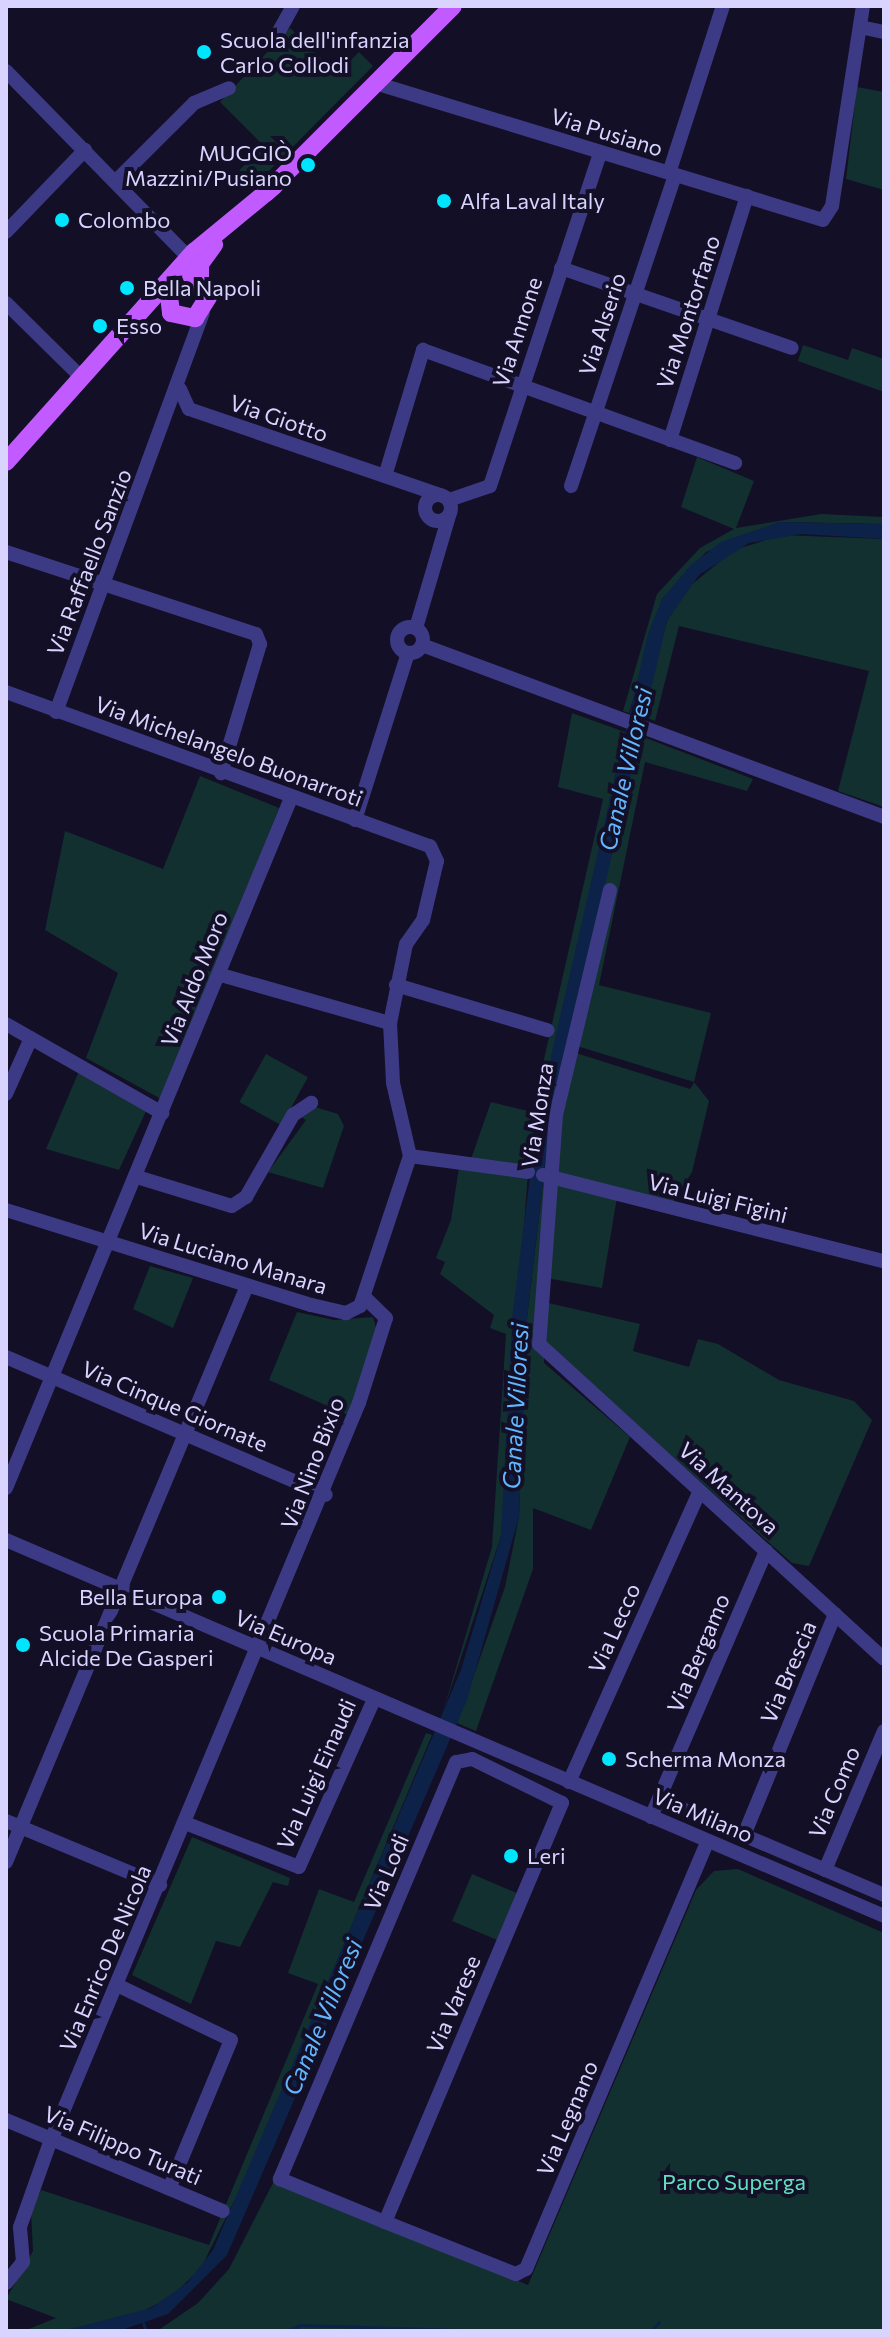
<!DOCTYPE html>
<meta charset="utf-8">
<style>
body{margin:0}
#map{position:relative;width:890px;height:2337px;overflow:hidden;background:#130f26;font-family:Commissioner,sans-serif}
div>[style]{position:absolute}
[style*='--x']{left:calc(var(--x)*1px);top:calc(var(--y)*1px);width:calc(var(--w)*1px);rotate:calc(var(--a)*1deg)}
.green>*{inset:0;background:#12302f;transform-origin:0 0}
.water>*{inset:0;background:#0c2248}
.stream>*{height:3px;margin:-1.5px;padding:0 1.5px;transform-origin:1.5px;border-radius:1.5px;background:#0c2248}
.minor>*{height:14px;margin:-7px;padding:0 7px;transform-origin:7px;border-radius:7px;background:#3d3a85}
.minor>.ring{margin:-7px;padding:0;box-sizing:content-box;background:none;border:14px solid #3d3a85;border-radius:50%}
.major>*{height:18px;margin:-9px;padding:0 9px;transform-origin:9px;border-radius:9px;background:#c25bff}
.dots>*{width:22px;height:22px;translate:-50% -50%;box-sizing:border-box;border:4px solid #130f26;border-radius:50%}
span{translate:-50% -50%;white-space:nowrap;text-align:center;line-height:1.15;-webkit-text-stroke:8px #130f26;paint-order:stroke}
.poi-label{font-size:22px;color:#d9d4ff}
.left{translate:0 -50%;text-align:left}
.right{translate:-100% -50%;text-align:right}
.street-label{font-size:22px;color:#d9d4ff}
.park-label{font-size:22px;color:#5fe0c0}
.water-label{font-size:24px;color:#62b6ff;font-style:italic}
.frame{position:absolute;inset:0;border:8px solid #d9d4ff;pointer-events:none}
</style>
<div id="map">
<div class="green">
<i style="clip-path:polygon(290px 28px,337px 74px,359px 52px,373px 66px,255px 185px,237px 173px,263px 145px,220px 102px)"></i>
<i style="clip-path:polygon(857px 87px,884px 92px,884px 190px,846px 179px)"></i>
<i style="clip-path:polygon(803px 345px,848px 360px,852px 348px,884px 359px,884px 392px,798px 361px)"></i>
<i style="clip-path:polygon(697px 457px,754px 481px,736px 528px,821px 514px,884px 517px,884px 524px,779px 522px,706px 552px,662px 599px,629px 713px,623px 711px,657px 594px,700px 548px,734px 529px,681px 507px)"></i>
<i style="clip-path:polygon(782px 535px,884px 539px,884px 807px,838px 791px,869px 671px,679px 626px,655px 721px,642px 716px,667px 621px,685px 590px,734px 550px)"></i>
<i style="clip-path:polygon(572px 713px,625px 732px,528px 1172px,501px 1536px,442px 1715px,492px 1547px,506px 1334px,490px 1328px,494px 1315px,440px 1274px,445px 1262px,436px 1258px,451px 1220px,459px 1167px,471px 1159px,491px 1102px,532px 1112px,603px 799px,558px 787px)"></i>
<i style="clip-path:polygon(evenodd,638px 735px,753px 779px,747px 791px,645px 762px,599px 985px,711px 1013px,694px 1082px,709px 1101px,692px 1172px,670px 1207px,617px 1197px,602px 1288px,546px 1278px,544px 1302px,640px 1324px,633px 1351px,689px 1367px,698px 1339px,718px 1344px,779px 1380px,854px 1401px,872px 1420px,809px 1566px,792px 1563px,544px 1342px,544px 1363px,630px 1437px,591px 1530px,533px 1508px,533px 1569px,476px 1731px,457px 1723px,505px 1587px,519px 1517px,527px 1318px,551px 1115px,638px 735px,577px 1046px,694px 1082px,694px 1083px,690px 1089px,576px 1053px,577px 1046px)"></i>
<i style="clip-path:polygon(200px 776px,279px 808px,163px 1100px,86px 1058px,118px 973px,45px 930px,65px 831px,163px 869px)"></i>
<i style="left:266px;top:1054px;width:48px;height:55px;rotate:29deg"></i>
<i style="clip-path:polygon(79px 1071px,146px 1111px,119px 1170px,46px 1149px)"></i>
<i style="clip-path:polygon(315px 1107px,338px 1114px,344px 1126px,323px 1188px,268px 1172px,306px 1120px,300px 1116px)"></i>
<i style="clip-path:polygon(150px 1266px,193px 1278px,173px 1328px,133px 1309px)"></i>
<i style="clip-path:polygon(297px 1312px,334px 1320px,373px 1317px,377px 1331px,348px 1415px,269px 1380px)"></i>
<i style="clip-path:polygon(426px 1733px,432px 1735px,244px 2181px,201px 2268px,171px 2297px,137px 2314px,62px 2331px,24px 2331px,56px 2318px,6px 2299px,33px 2251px,31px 2211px,41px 2190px,209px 2245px,318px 1984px,288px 1973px,319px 1889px,354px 1902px)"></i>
<i style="clip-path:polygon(192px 1837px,290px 1878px,288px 1886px,273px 1882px,240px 1947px,216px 1941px,191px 2004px,132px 1975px)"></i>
<i style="clip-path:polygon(738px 1869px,884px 1933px,884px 2331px,157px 2331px,198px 2303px,229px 2269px,275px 2179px,528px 2285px,696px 1890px,714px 1871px)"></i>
<i style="left:472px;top:1874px;width:49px;height:51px;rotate:23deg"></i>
</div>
<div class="water">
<i style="clip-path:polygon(779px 522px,884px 524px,884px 539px,801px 534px,749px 543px,699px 575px,667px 621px,551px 1114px,527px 1318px,519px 1517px,467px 1700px,227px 2255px,168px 2314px,119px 2331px,62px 2331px,151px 2308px,187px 2283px,213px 2250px,461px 1670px,501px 1536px,512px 1319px,538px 1113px,648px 634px,662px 599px,690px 566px,721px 542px)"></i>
</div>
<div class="stream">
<i style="--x:142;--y:2320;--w:12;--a:70"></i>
<i style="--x:286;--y:2331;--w:16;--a:-22"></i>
<i style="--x:301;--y:2325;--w:186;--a:1.8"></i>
<i style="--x:500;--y:2331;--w:22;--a:0"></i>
<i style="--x:608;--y:2331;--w:16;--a:0"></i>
<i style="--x:651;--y:2331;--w:12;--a:-48"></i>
</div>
<div class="minor">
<i style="--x:860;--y:27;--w:25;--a:12"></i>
<i style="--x:273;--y:42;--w:41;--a:-60.9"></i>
<i style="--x:6;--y:71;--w:262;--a:45.6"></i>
<i style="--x:375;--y:83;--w:468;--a:17"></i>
<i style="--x:823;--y:220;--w:17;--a:-57"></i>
<i style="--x:832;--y:206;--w:202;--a:-81.2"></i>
<i style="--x:669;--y:173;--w:176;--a:-72.1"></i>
<i style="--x:117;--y:180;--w:109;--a:-45"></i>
<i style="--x:194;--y:103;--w:38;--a:-23"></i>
<i style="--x:6;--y:232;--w:114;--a:-46.1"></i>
<i style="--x:561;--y:268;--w:244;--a:19.1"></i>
<i style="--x:6;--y:303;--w:107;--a:44.6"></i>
<i style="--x:180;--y:389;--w:22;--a:66"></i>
<i style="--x:189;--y:409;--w:265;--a:18.9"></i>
<i style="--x:670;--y:440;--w:256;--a:-72.5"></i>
<i style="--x:385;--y:476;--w:132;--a:-73.2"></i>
<i style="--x:423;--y:350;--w:332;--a:19.9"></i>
<i style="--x:571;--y:486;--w:328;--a:-71.5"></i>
<i class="ring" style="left:425px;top:495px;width:12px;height:12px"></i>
<i style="--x:449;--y:500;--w:43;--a:-18.9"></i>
<i style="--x:490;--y:486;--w:351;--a:-71.7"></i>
<i style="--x:6;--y:552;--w:263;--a:18.2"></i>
<i style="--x:256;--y:634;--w:11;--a:68"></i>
<i style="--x:260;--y:644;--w:135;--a:106.8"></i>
<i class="ring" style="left:397px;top:627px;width:12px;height:12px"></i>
<i style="--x:416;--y:628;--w:117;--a:-73.6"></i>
<i style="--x:422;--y:645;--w:493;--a:20.4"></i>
<i style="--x:6;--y:692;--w:451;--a:20"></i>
<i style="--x:430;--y:846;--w:17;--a:65"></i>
<i style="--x:437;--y:861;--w:61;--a:103.3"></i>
<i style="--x:423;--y:920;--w:29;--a:125"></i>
<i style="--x:406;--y:944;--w:81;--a:101.4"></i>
<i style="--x:390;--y:1023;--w:60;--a:87.1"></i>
<i style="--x:393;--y:1083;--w:75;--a:76.9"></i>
<i style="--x:410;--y:1156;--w:158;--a:108.4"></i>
<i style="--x:360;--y:1306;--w:16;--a:153"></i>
<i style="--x:346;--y:1313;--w:36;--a:-167"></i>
<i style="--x:311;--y:1305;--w:319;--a:-162.7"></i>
<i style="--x:56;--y:712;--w:425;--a:-69.8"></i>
<i style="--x:355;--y:820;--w:175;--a:-72.4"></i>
<i style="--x:610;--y:890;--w:231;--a:103.5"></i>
<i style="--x:556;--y:1115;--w:230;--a:94.2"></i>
<i style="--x:539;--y:1344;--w:467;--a:42.4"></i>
<i style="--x:221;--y:975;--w:176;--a:15.9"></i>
<i style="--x:396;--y:985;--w:158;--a:16.6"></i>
<i style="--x:6;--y:1024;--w:180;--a:29.7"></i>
<i style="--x:6;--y:1094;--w:61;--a:-65.9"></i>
<i style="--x:410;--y:1156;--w:119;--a:7.7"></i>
<i style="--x:543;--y:1175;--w:352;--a:14.2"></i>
<i style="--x:137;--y:1177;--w:99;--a:17"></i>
<i style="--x:232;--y:1206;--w:17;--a:-33"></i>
<i style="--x:246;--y:1197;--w:95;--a:-60.2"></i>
<i style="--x:293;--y:1115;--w:22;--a:-34"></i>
<i style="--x:6;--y:1357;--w:348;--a:23.3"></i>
<i style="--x:6;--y:1488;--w:747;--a:-67.56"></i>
<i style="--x:6;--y:1540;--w:955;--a:23.18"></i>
<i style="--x:569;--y:1782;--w:319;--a:-65.8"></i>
<i style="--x:659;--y:1799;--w:245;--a:23.1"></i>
<i style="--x:651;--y:1817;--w:290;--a:-66.6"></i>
<i style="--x:6;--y:1821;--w:167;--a:22.6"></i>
<i style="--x:185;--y:1823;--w:122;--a:21.1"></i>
<i style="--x:299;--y:1867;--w:184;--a:-65.9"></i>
<i style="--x:744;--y:1835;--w:239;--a:-67.6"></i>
<i style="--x:6;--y:1862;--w:624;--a:-67.3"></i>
<i style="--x:825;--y:1870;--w:151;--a:-67"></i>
<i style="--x:119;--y:1986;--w:124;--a:25.7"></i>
<i style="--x:231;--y:2040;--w:161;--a:112.6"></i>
<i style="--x:6;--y:2120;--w:235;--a:22.8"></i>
<i style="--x:385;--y:2222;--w:455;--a:-67.1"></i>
<i style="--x:562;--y:1803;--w:100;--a:-153.9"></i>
<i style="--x:472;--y:1759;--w:16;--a:169"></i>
<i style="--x:456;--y:1762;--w:453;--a:112.9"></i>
<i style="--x:280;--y:2179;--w:113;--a:22.3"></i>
<i style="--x:385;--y:2222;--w:141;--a:21.7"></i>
<i style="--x:516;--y:2274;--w:11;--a:-27"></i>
<i style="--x:526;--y:2269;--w:465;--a:-67"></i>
<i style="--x:6;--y:2283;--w:27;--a:-51"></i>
<i style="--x:23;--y:2262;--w:35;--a:-95"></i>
<i style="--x:20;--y:2227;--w:87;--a:-70.5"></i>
<i style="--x:49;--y:2145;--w:804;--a:-67.33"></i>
<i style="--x:359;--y:1403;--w:89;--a:-72.4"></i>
<i style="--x:386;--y:1318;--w:29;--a:-136"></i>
</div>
<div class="major">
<i style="--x:266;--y:193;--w:264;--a:-45"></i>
<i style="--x:200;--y:281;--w:17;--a:-90"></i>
<i style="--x:200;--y:264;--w:24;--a:-54"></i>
<i style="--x:168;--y:288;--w:25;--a:83"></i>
<i style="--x:171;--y:313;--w:25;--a:12"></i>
<i style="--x:195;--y:318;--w:25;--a:-58"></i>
<i style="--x:208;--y:297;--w:26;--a:-129"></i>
<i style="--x:6;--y:462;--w:282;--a:-48.2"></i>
<i style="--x:194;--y:252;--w:104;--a:-39.5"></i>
</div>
<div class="dots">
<i style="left:204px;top:52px;background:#00e5ff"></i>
<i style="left:308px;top:165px;background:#00e5ff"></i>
<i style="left:444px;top:201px;background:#00e5ff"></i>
<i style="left:62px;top:220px;background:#00e5ff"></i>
<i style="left:127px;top:288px;background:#00e5ff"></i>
<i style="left:100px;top:326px;background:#00e5ff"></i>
<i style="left:219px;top:1597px;background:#00e5ff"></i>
<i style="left:23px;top:1645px;background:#00e5ff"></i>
<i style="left:609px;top:1759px;background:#00e5ff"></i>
<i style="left:511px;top:1856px;background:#00e5ff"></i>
</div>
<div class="poi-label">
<span class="left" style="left:220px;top:52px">Scuola dell'infanzia<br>Carlo Collodi</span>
<span class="right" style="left:292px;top:165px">MUGGIÒ<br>Mazzini/Pusiano</span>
<span class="left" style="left:460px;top:201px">Alfa Laval Italy</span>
<span class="left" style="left:78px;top:220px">Colombo</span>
<span class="left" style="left:143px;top:288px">Bella Napoli</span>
<span class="left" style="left:116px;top:326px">Esso</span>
<span class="right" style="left:203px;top:1597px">Bella Europa</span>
<span class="left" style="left:39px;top:1645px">Scuola Primaria<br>Alcide De Gasperi</span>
<span class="left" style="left:625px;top:1759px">Scherma Monza</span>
<span class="left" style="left:527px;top:1856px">Leri</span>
</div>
<div class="street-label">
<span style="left:607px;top:132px;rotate:17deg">Via Pusiano</span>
<span style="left:688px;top:312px;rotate:-72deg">Via Montorfano</span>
<span style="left:602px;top:324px;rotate:-72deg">Via Alserio</span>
<span style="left:517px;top:332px;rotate:-72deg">Via Annone</span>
<span style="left:279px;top:418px;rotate:19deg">Via Giotto</span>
<span style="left:89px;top:562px;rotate:-69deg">Via Raffaello Sanzio</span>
<span style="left:229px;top:751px;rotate:20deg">Via Michelangelo Buonarroti</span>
<span style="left:194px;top:979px;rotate:-68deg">Via Aldo Moro</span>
<span style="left:537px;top:1115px;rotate:-81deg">Via Monza</span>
<span style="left:718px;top:1198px;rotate:14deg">Via Luigi Figini</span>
<span style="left:233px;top:1258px;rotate:17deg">Via Luciano Manara</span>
<span style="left:175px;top:1406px;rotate:23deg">Via Cinque Giornate</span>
<span style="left:312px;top:1463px;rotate:-69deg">Via Nino Bixio</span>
<span style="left:729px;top:1488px;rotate:42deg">Via Mantova</span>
<span style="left:614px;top:1628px;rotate:-66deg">Via Lecco</span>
<span style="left:286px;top:1637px;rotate:23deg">Via Europa</span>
<span style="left:698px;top:1653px;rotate:-67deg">Via Bergamo</span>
<span style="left:788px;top:1672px;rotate:-67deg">Via Brescia</span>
<span style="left:316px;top:1774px;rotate:-66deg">Via Luigi Einaudi</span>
<span style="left:834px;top:1792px;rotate:-67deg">Via Como</span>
<span style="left:703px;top:1815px;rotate:23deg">Via Milano</span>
<span style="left:386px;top:1872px;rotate:-67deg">Via Lodi</span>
<span style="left:105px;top:1958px;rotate:-67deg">Via Enrico De Nicola</span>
<span style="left:453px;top:2004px;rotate:-67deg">Via Varese</span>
<span style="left:567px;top:2118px;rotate:-67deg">Via Legnano</span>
<span style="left:123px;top:2145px;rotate:23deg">Via Filippo Turati</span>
</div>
<div class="park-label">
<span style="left:734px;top:2182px">Parco Superga</span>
</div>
<div class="water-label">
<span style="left:625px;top:769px;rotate:-77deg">Canale Villoresi</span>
<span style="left:515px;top:1406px;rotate:-87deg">Canale Villoresi</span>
<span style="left:322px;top:2017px;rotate:-67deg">Canale Villoresi</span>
</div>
<div class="frame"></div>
</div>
